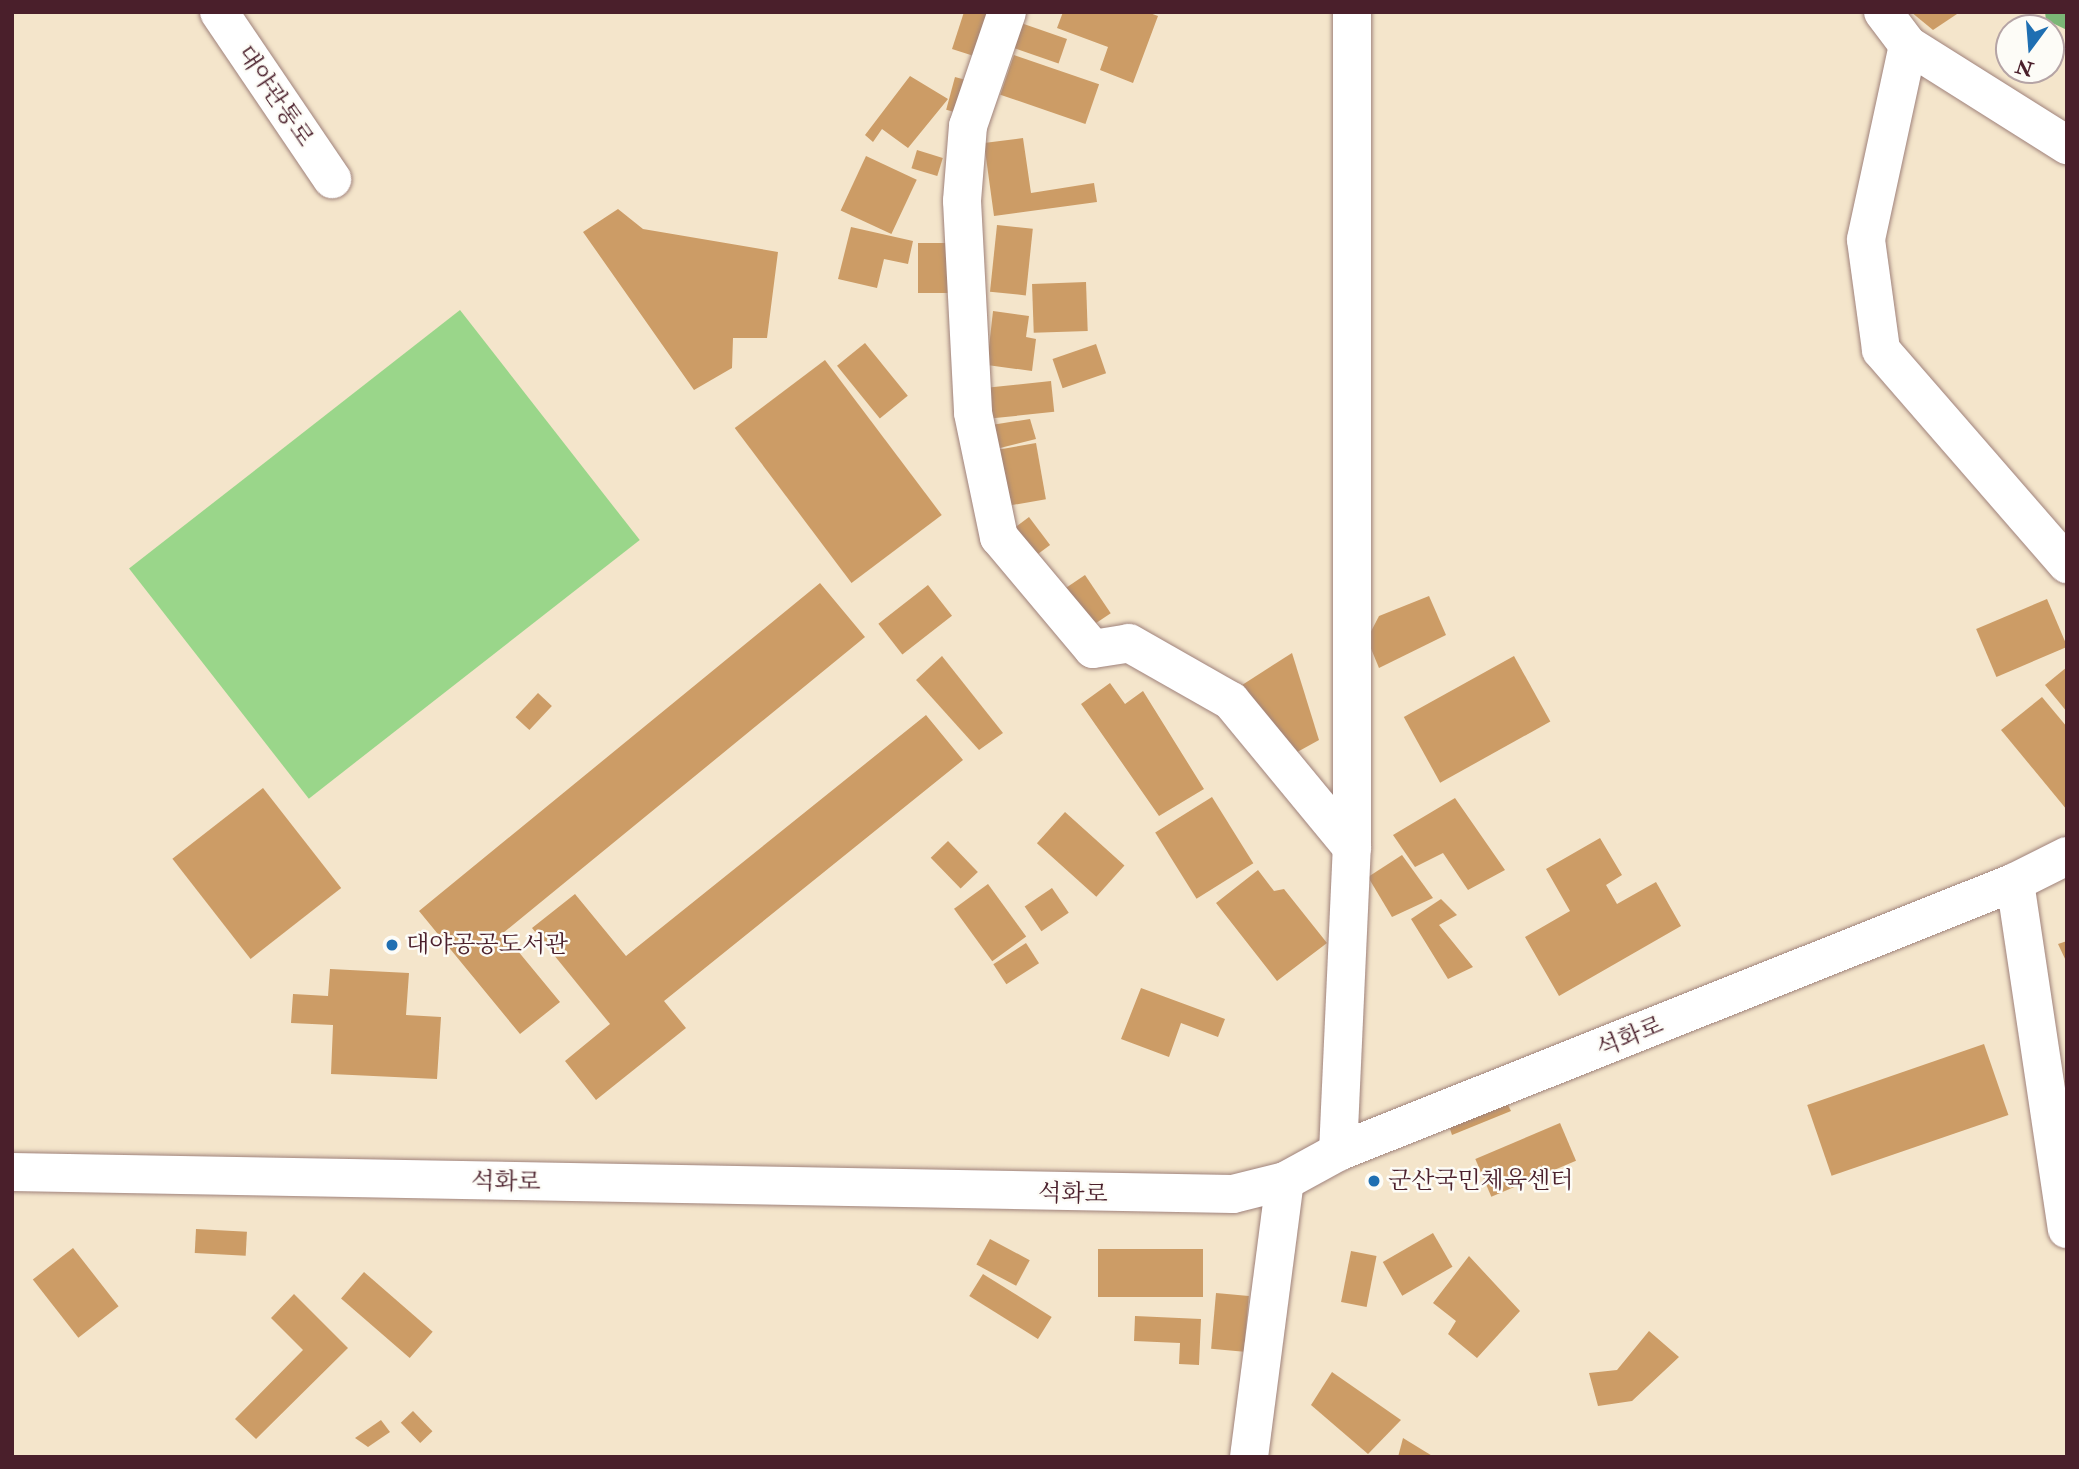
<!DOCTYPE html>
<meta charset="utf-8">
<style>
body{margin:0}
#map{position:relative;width:2079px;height:1469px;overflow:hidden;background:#f4e5cb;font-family:"IM FELL Double Pica","Noto Serif KR",serif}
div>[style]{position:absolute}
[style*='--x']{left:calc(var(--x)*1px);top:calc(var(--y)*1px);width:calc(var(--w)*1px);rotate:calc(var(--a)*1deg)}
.green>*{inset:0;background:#9ad68a;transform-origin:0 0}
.forest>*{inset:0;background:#7bb776}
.building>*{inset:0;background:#cc9c66;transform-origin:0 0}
.roads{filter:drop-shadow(0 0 2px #9f827b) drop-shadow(0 0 2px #9f827b)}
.minor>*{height:38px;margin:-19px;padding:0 19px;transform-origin:19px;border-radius:19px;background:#fff}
.dots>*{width:19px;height:19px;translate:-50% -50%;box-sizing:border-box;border:4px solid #fdfcf7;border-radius:50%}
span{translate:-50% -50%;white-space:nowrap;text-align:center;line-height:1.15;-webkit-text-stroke:5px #fdfcf7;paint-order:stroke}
.street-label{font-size:24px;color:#4a1f2b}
.poi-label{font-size:24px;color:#4a1f2b}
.left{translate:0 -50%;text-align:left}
.frame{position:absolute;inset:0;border:14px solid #4a1f2b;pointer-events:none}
.north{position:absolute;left:1995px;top:14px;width:70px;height:70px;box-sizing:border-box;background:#fdfcf7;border:2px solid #b5a4a5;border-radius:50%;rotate:196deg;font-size:19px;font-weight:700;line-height:28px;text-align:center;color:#4a1f2b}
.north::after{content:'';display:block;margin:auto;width:24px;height:32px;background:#1f6fb2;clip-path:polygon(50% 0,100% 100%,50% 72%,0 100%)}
</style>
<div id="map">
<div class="green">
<i style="left:460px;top:310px;width:292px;height:420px;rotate:52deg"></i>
</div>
<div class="forest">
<i style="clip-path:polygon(2045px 12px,2067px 12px,2067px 30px,2046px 20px)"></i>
</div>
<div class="building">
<i style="clip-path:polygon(964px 12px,993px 12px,977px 57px,952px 49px)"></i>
<i style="clip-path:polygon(1063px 12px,1147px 12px,1158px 16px,1133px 83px,1100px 70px,1108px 47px,1057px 28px)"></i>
<i style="clip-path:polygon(1911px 12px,1960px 12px,1933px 30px)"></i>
<i style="left:1015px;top:21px;width:55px;height:26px;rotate:19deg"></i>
<i style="left:1014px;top:55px;width:90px;height:42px;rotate:19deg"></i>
<i style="clip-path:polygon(910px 76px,948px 99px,908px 148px,882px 129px,873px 142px,865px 135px)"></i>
<i style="left:955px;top:77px;width:16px;height:34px;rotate:15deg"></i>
<i style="clip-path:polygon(1023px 138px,1031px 193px,1094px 183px,1097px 202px,994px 216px,984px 143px)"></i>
<i style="left:917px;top:150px;width:27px;height:19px;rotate:17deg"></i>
<i style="left:866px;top:156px;width:56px;height:60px;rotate:25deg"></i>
<i style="clip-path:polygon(618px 209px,643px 229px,778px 252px,767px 338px,733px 338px,732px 368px,694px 390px,583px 232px)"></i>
<i style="left:997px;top:225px;width:36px;height:67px;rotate:6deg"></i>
<i style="clip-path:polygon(851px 227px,913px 241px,908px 264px,884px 259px,877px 288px,838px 279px)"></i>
<i style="left:918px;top:243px;width:40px;height:50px"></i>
<i style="left:1086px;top:282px;width:49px;height:54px;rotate:88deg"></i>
<i style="clip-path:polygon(993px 311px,1029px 316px,1026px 337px,1036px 339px,1032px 371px,987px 365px)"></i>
<i style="left:865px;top:343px;width:68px;height:36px;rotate:51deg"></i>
<i style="left:1096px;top:344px;width:31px;height:46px;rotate:71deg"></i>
<i style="left:825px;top:360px;width:194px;height:113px;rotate:53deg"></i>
<i style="left:1051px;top:381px;width:31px;height:67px;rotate:84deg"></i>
<i style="clip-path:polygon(1030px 419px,1036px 439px,992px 450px,985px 426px)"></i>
<i style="left:1036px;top:443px;width:57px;height:46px;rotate:80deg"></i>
<i style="left:1029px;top:517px;width:35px;height:21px;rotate:53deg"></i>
<i style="left:1085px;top:575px;width:46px;height:33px;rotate:56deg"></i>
<i style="clip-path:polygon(820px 583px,865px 637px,503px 933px,560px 1002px,520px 1034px,419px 911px)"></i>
<i style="left:928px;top:585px;width:39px;height:63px;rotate:52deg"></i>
<i style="clip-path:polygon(1429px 596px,1446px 635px,1379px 668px,1367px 639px,1379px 616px)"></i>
<i style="left:2047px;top:599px;width:52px;height:77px;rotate:67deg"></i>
<i style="clip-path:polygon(1292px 653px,1319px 740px,1290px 756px,1239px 687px)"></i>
<i style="clip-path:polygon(942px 656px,1003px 733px,979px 750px,916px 680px)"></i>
<i style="left:1514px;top:656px;width:75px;height:126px;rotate:61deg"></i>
<i style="clip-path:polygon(2067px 667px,2067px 712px,2045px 685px)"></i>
<i style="clip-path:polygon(1110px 683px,1125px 704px,1143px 691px,1204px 789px,1159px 816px,1081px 704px)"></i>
<i style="left:538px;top:693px;width:19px;height:33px;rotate:43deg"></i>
<i style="clip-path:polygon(2042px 697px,2067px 727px,2067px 810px,2001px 730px)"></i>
<i style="clip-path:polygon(926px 715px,963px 760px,664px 1001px,686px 1028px,596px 1100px,565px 1061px,610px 1024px,532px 928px,575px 894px,626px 956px)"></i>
<i style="left:263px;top:788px;width:127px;height:115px;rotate:52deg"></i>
<i style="left:1212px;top:797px;width:78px;height:67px;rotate:58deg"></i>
<i style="clip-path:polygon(1455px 798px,1505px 870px,1468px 890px,1443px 853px,1415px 867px,1393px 835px)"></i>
<i style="left:1065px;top:812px;width:80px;height:42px;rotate:42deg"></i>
<i style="clip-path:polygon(1600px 838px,1622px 875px,1606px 885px,1617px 904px,1656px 882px,1681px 926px,1559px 996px,1525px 937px,1570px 911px,1546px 869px)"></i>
<i style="left:948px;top:841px;width:43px;height:24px;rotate:46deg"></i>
<i style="clip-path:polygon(1402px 855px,1433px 898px,1392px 917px,1368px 877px)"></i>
<i style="clip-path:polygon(1258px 870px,1274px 891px,1284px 889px,1327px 943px,1277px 981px,1216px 903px)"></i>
<i style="left:988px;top:884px;width:65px;height:42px;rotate:54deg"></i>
<i style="left:1052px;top:888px;width:30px;height:33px;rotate:56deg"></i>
<i style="clip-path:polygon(1441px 899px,1457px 915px,1439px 925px,1473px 967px,1448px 979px,1411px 919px)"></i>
<i style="clip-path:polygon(2067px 941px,2067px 963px,2058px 944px)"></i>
<i style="left:1026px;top:943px;width:24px;height:39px;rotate:57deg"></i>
<i style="clip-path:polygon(330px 969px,409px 973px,406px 1015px,441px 1017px,437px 1079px,331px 1074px,333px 1025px,291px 1023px,293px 994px,328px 996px)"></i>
<i style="clip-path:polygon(1141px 988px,1225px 1019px,1218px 1037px,1181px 1023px,1169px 1057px,1121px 1039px)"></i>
<i style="left:1984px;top:1044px;width:75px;height:187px;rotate:71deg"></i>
<i style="clip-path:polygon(1506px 1101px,1511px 1111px,1452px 1135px,1448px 1123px)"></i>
<i style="left:1560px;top:1123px;width:41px;height:92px;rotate:67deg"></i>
<i style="left:196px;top:1229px;width:51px;height:24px;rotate:3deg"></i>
<i style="left:1433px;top:1233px;width:39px;height:58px;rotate:60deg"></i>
<i style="left:990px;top:1239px;width:45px;height:29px;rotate:28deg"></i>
<i style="left:73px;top:1248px;width:74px;height:51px;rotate:52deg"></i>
<i style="left:1203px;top:1249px;width:48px;height:105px;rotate:90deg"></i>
<i style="left:1351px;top:1251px;width:26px;height:52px;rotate:11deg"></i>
<i style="clip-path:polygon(1469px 1256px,1520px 1311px,1477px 1358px,1448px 1334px,1456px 1321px,1433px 1303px)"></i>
<i style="left:364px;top:1272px;width:91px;height:35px;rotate:41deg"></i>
<i style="left:983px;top:1274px;width:81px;height:26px;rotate:32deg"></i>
<i style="left:1216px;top:1293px;width:33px;height:56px;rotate:5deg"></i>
<i style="clip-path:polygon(294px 1294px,348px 1348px,256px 1439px,235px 1419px,303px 1350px,271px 1318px)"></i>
<i style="clip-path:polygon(1135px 1316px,1201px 1319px,1199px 1365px,1179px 1364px,1180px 1343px,1134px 1341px)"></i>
<i style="clip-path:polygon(1649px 1331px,1679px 1357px,1632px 1401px,1598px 1406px,1589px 1373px,1617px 1370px)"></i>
<i style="clip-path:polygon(1332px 1372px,1401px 1420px,1368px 1454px,1311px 1405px)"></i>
<i style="left:413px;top:1411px;width:28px;height:17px;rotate:46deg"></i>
<i style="clip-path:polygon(381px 1420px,390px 1432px,368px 1447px,355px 1438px)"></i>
<i style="clip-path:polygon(1403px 1438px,1434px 1457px,1398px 1457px)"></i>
</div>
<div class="roads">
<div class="minor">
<i style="--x:219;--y:12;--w:202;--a:55.9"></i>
<i style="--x:1007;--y:12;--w:120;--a:108.9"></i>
<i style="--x:968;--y:126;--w:75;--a:94.6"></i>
<i style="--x:962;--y:201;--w:212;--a:87"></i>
<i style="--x:973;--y:413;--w:127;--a:78.2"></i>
<i style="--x:999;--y:537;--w:146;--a:50"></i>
<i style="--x:1093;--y:649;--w:36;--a:-9"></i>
<i style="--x:1129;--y:643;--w:117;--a:29.6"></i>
<i style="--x:1231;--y:701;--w:190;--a:50.5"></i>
<i style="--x:1883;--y:12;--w:41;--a:52.9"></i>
<i style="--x:1908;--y:45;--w:188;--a:32.2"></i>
<i style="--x:1908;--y:45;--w:199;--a:102.2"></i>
<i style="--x:1866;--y:240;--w:111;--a:82.2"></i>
<i style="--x:1881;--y:350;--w:284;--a:49"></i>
<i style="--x:2015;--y:882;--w:351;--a:81.5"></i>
<i style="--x:1338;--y:1152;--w:304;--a:-87.4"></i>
<i style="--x:1352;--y:848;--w:836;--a:-90"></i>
<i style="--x:12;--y:1172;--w:1221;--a:1.03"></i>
<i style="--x:1233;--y:1194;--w:54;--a:-14"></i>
<i style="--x:1285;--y:1181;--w:60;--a:-28.7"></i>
<i style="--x:1338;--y:1152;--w:729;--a:-21.74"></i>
<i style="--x:2015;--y:882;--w:58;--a:-26.6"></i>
<i style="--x:1249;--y:1457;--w:278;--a:-82.6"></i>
</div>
</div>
<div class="dots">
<i style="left:392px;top:945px;background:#1f6fb2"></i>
<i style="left:1374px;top:1181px;background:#1f6fb2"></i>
</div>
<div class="street-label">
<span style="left:275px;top:96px;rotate:56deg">대야관통로</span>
<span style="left:1630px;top:1037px;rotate:-22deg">석화로</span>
<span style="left:506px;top:1182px;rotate:1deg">석화로</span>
<span style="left:1073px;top:1194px;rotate:1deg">석화로</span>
</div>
<div class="poi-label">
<span class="left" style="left:406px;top:945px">대야공공도서관</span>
<span class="left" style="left:1388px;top:1181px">군산국민체육센터</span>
</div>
<div class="frame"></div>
<div class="north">N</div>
</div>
